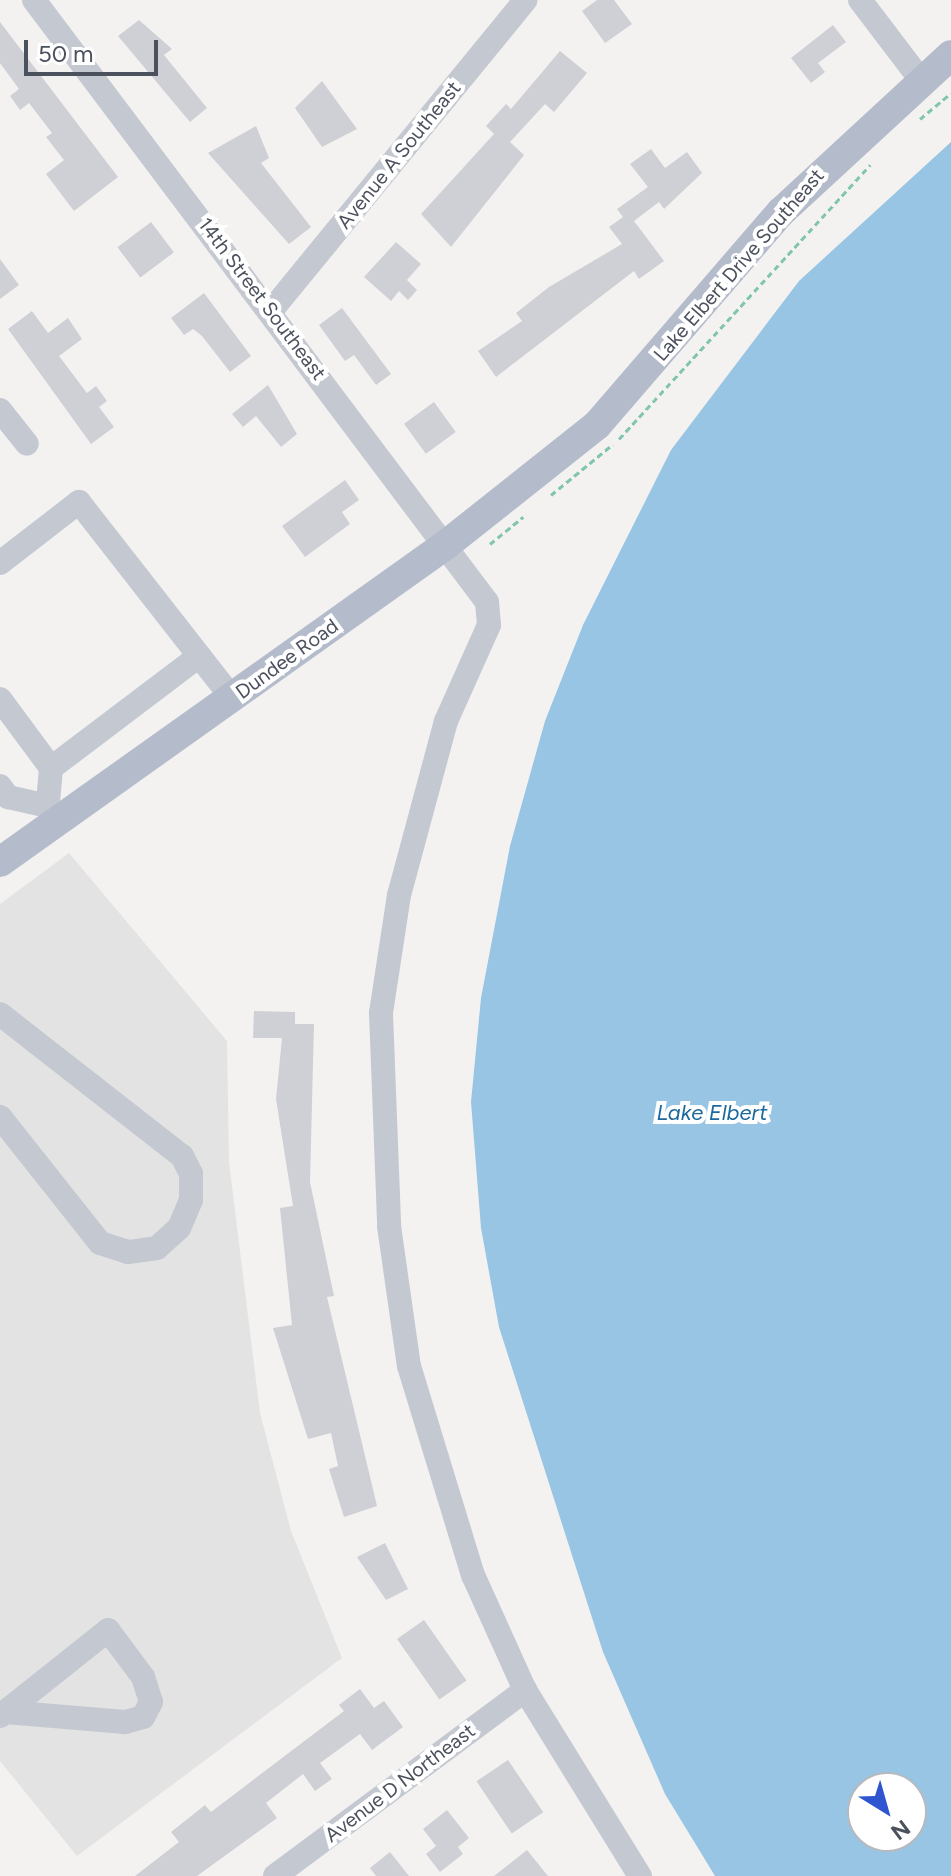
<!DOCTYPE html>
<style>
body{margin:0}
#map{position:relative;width:951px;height:1876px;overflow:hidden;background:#f3f2f1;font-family:Figtree,sans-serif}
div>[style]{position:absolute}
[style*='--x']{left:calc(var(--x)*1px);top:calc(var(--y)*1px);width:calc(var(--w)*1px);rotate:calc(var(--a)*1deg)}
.education>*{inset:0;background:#e4e3e3}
.water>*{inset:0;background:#98c5e3}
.building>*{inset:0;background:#cfd0d5;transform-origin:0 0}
.path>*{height:3px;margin-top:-1.5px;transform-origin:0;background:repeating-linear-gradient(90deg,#81c5b1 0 6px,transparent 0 10px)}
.minor>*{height:24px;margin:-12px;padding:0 12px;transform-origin:12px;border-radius:12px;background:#c4c9d1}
.major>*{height:30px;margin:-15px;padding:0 15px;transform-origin:15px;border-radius:15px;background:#b4bccc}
span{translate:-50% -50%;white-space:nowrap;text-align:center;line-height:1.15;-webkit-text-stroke:8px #fff;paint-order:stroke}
.street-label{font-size:20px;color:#4b515d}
.water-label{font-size:22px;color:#1d699d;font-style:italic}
.north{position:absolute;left:847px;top:1772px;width:80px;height:80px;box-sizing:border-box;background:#fff;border:2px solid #b7b9be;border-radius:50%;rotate:143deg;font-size:22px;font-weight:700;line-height:32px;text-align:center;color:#4b515d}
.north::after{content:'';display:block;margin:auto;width:28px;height:36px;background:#2f55d0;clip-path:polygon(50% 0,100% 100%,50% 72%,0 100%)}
.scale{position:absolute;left:24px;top:40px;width:134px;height:36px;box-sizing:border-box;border:4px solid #4b515d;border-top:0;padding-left:10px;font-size:24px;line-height:28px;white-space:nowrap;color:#4b515d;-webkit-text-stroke:6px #fff;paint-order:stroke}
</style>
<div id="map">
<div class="education">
<i style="clip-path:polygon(69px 853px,227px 1041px,229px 1162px,260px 1413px,291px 1531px,342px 1658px,77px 1856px,0 1761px,0 904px)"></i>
</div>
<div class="water">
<i style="clip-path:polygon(evenodd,951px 142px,951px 1876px,715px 1876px,665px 1794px,603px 1652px,499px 1327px,481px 1228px,471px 1102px,481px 998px,510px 846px,545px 721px,583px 625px,671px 450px,799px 281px,951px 142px,863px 1788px,911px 1788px,911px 1836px,863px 1836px,863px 1788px)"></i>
</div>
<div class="building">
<i style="clip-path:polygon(597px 0,614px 0,632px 24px,605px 43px,582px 11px)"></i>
<i style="clip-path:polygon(139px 20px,172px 49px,164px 55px,207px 108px,190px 122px,118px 36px)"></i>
<i style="clip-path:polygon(0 22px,118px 177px,74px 211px,46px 174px,64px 160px,46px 137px,52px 133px,29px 103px,20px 110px,10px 96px,19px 89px,0 63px)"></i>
<i style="clip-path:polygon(833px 25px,846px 42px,818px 63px,825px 72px,811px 83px,791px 58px)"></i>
<i style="clip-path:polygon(560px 51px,587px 73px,554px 112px,545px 104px,510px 142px,524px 155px,451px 247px,421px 214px,494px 134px,486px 126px,506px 104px,511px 109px)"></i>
<i style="clip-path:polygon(322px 81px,357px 129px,322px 147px,295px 108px)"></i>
<i style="clip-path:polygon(256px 126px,269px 158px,261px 163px,311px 227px,289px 244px,208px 153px)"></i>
<i style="clip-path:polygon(651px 149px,665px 168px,687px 152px,702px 173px,664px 209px,659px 202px,634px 221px,664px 261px,639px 279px,634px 271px,496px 377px,478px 351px,522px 321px,516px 313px,549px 287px,622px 244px,609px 227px,623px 217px,617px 209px,648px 187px,630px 164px)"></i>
<i style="left:151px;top:222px;width:38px;height:42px;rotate:53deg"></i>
<i style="clip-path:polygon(396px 242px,421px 264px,407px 280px,417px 290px,408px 300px,399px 291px,391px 301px,364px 277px)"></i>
<i style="clip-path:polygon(0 259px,19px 285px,0 299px)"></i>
<i style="clip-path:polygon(204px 293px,251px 356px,230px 372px,202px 336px,193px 329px,184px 335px,171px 318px)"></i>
<i style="clip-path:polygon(342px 308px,391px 374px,376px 385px,354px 355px,345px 361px,319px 325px)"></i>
<i style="clip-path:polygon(32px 311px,48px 333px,68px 318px,82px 339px,59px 356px,87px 393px,96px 386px,107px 401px,99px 407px,114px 427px,91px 444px,8px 329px)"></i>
<i style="clip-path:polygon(268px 385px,297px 434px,281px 447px,256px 416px,243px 427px,232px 414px)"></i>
<i style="left:434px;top:402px;width:37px;height:37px;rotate:54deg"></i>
<i style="clip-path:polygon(345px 480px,359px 500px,342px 512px,350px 524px,305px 557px,282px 526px)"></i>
<i style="clip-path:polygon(254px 1011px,295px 1012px,295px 1024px,314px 1024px,310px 1182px,334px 1296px,327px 1297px,377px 1506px,344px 1517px,329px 1469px,338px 1466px,331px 1433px,308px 1439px,273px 1328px,292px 1325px,280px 1208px,293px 1206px,276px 1099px,282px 1038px,253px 1038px)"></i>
<i style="clip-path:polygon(385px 1543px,408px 1589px,386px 1600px,357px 1557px)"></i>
<i style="left:424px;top:1620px;width:74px;height:33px;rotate:55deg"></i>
<i style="clip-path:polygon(360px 1689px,374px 1708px,384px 1701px,403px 1727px,372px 1750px,360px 1734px,320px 1763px,332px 1779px,315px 1791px,303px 1774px,266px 1803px,277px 1818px,197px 1876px,135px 1876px,179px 1842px,171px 1832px,205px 1805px,211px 1812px,344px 1711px,339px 1705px)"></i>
<i style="left:508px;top:1760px;width:63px;height:38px;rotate:56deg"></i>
<i style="clip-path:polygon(447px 1810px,469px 1838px,458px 1847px,463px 1854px,440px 1872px,426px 1854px,436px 1846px,423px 1829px)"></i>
<i style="clip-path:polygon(527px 1850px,548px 1876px,494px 1876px)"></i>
<i style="clip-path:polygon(390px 1852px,409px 1876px,376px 1876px,370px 1868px)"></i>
</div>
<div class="path">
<i style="--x:920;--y:119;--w:40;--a:-40"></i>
<i style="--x:619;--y:439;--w:372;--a:-47.5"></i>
<i style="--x:551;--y:495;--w:80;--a:-39.4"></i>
<i style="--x:490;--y:544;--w:43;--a:-39.3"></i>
</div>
<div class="minor">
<i style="--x:34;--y:0;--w:753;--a:53.04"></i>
<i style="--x:487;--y:602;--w:23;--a:85"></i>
<i style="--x:489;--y:625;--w:105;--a:114.1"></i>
<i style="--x:446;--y:721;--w:180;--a:105.1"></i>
<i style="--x:399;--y:895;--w:119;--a:98.7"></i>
<i style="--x:381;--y:1013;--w:213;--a:87.8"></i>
<i style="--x:389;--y:1226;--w:141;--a:81.9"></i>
<i style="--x:409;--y:1366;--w:219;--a:73"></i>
<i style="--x:473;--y:1575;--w:126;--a:65.7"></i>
<i style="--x:525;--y:1690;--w:219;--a:58.3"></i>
<i style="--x:860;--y:0;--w:99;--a:52.8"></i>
<i style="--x:271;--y:311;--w:402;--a:-50.7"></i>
<i style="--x:0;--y:410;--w:43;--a:51.5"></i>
<i style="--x:0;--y:563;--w:100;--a:-37.7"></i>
<i style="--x:79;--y:502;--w:250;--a:52"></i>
<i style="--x:0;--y:699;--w:86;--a:53.5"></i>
<i style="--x:51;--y:768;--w:38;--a:95"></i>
<i style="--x:51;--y:768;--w:184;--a:-37.1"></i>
<i style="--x:0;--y:786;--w:14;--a:54"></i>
<i style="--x:8;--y:797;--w:41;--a:12.7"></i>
<i style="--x:48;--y:806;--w:15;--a:53"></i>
<i style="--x:0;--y:1014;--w:231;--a:38"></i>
<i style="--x:182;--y:1156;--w:20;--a:63"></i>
<i style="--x:191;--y:1174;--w:26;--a:90"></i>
<i style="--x:191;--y:1200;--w:30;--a:113"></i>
<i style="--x:179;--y:1228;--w:30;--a:138"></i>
<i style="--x:157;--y:1248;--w:29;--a:172"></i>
<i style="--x:128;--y:1252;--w:29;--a:-162"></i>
<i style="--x:100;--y:1243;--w:161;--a:-128.4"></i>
<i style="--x:0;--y:1716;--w:138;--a:-38.5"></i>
<i style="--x:108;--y:1630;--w:59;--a:53.3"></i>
<i style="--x:143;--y:1677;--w:26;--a:72"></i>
<i style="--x:151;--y:1702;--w:17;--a:118"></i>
<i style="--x:143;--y:1717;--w:19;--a:164"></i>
<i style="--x:125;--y:1722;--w:120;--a:-175.2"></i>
<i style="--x:275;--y:1876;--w:312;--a:-36.6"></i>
</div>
<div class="major">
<i style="--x:0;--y:862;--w:549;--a:-35.43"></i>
<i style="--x:447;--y:544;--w:191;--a:-38.4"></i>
<i style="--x:597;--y:425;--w:281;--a:-49.2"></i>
<i style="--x:781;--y:212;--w:231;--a:-42.7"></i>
</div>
<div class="street-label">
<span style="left:399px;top:155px;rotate:-51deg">Avenue A Southeast</span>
<span style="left:739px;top:265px;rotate:-49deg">Lake Elbert Drive Southeast</span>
<span style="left:262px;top:299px;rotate:53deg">14th Street Southeast</span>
<span style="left:287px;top:659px;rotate:-36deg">Dundee Road</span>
<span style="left:400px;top:1783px;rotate:-37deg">Avenue D Northeast</span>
</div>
<div class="water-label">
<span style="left:712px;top:1113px">Lake Elbert</span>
</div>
<div class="north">N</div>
<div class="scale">50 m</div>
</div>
